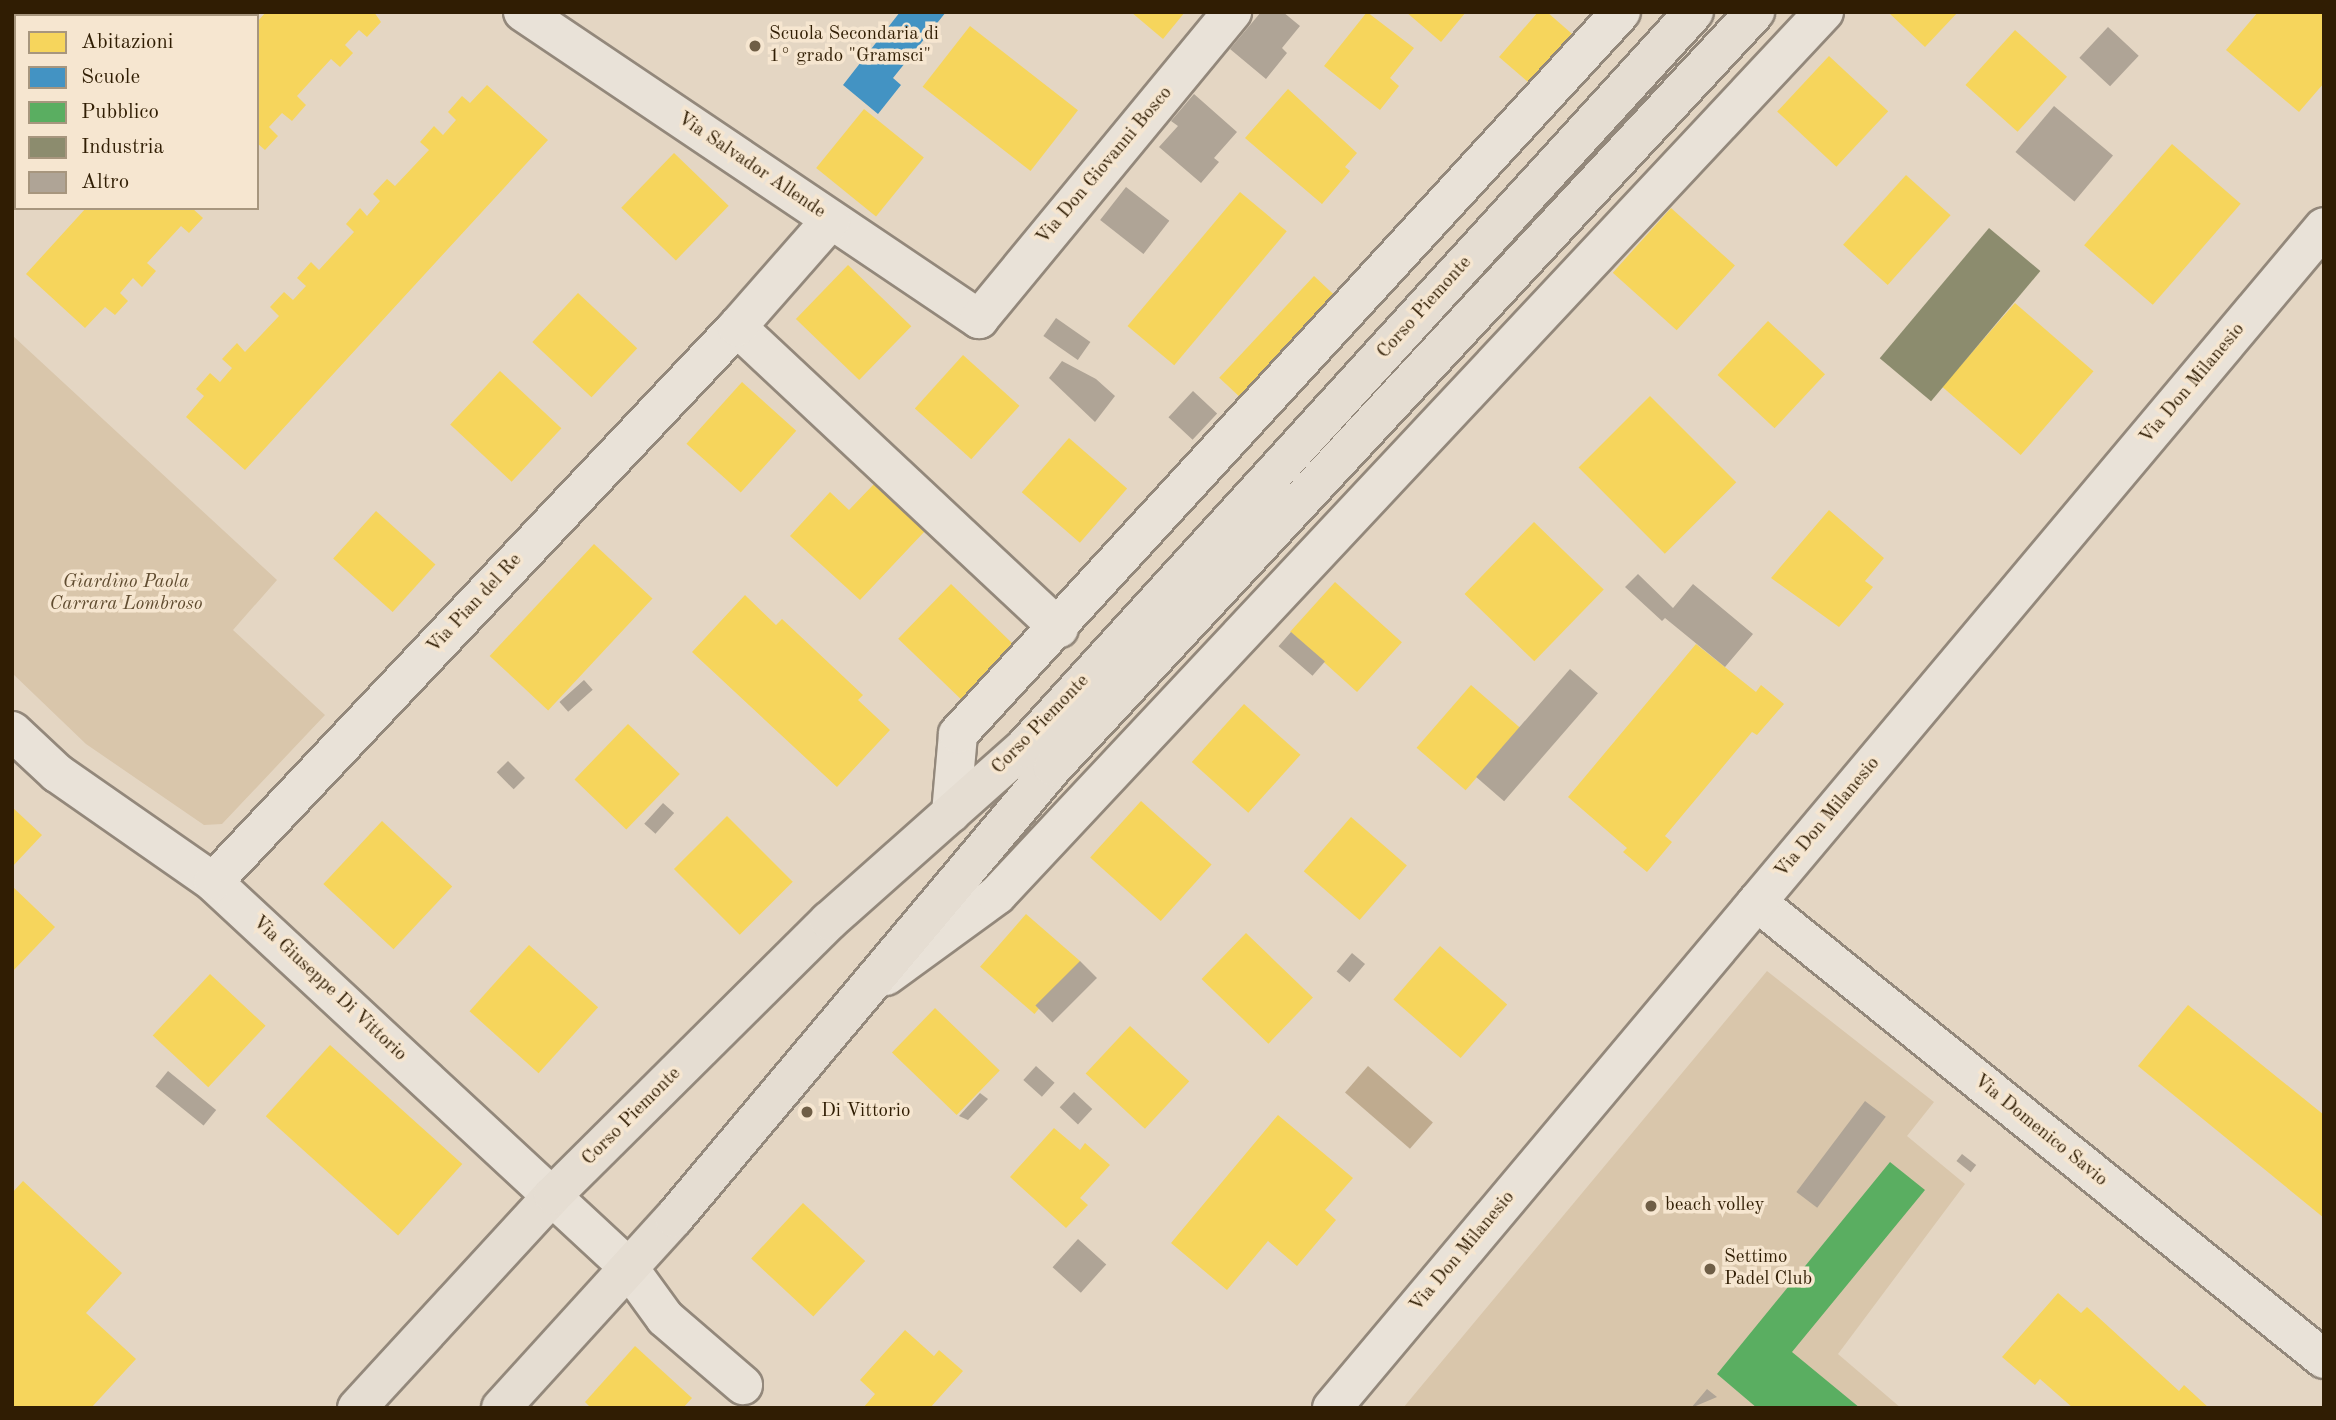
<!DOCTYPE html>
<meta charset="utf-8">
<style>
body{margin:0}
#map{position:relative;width:2336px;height:1420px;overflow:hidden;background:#e4d6c3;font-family:"Old Standard TT",serif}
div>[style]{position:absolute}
.green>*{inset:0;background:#d9c6ab}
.water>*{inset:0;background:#bfab8f;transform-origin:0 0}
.homes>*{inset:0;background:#f6d55c;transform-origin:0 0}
.schools>*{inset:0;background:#4393c3}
.public>*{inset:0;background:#5aae61}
.industry>*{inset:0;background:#8c8c6e;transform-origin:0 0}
.building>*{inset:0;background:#afa496;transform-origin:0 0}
.roads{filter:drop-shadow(2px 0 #93887b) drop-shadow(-2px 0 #93887b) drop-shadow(0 2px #93887b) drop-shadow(0 -2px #93887b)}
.minor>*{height:38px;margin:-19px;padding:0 19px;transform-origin:19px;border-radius:19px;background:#e9e2d8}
.major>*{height:38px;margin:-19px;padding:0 19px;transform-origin:19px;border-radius:19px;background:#e5ddd2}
.dots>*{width:19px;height:19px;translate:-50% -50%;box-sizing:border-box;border:4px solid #f6e6d0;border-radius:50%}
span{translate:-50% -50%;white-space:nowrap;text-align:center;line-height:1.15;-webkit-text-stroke:7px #f6e6d0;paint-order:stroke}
.poi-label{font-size:19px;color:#301d03}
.left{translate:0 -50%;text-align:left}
.street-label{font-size:19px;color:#301d03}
.park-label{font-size:19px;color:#604c30;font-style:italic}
.frame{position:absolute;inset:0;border:14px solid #301d03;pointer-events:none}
.legend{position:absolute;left:14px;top:14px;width:245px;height:196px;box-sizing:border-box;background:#f6e6d0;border:2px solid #a7967e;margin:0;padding:9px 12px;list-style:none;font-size:21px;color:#301d03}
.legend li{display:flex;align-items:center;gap:14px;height:35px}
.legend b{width:35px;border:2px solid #a7967e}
</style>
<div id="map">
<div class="green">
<i style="clip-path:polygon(12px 335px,277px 580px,233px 630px,325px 715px,222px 824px,204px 825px,86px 744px,12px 673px)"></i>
<i style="clip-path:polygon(1767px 971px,1934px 1102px,1907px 1136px,1965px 1184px,1838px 1354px,1901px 1408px,1403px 1408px)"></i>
</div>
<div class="water">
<i style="left:1368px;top:1066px;width:86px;height:35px;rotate:41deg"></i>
</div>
<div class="homes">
<i style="clip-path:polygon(266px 12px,374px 12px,381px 22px,367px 37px,359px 30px,345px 45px,353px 53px,340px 67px,331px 59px,297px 96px,306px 105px,292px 121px,282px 113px,269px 127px,278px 136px,265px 150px,257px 143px,257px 22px)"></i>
<i style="clip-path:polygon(1131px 12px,1185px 12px,1163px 39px)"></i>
<i style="clip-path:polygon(1367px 12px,1414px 48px,1390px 78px,1399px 86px,1380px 110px,1324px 66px)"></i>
<i style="clip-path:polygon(1406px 12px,1466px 12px,1441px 42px)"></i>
<i style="clip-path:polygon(1538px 12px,1547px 12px,1579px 40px,1536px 89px,1499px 57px)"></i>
<i style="clip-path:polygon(1888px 12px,1958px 12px,1925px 47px)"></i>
<i style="clip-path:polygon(2258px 12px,2324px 12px,2324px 83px,2299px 112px,2226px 50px)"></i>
<i style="left:970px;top:26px;width:137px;height:77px;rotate:38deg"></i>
<i style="left:2015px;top:30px;width:70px;height:74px;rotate:42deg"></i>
<i style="left:1829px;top:56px;width:81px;height:76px;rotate:43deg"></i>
<i style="clip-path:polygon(487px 85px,548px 140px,245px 470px,186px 417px,204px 396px,196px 389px,210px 373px,220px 382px,232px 368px,222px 359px,237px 343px,245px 352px,279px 316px,270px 307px,284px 292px,293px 300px,306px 286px,297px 278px,311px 262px,319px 270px,354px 232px,346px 224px,360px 208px,367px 216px,380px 201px,373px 194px,387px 179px,395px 186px,429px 150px,420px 142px,434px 126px,443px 135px,456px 120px,448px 112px,462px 96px,470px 103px)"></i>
<i style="clip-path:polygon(1288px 89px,1357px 153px,1345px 167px,1350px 171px,1322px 204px,1245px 138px)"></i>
<i style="left:864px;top:109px;width:77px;height:76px;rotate:39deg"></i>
<i style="left:2172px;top:144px;width:91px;height:134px;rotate:41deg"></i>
<i style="left:674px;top:153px;width:76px;height:76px;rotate:44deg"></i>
<i style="left:1906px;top:175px;width:60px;height:94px;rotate:42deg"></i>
<i style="left:1240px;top:192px;width:61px;height:175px;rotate:40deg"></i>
<i style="clip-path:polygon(86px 208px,192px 208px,203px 218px,189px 233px,181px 226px,147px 263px,156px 271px,142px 287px,133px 278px,120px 293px,128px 301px,115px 315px,105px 307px,85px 328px,26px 274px)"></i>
<i style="left:1671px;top:208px;width:86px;height:87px;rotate:42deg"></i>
<i style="left:848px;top:265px;width:88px;height:75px;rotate:44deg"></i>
<i style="left:1314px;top:276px;width:37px;height:139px;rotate:43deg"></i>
<i style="left:578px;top:293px;width:81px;height:67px;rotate:43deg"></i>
<i style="left:2015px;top:303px;width:104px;height:111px;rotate:41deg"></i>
<i style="left:1768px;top:321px;width:78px;height:74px;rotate:43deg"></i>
<i style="left:963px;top:355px;width:76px;height:72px;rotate:42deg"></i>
<i style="left:500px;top:371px;width:84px;height:73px;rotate:43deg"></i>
<i style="left:742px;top:382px;width:73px;height:83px;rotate:42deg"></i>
<i style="left:1650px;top:396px;width:122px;height:101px;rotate:45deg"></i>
<i style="left:1069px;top:438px;width:77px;height:72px;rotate:41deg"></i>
<i style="clip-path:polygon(874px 484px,925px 531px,860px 600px,790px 536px,830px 492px,849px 510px)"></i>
<i style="clip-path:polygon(1829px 510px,1884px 558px,1865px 581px,1873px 587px,1839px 627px,1771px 578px)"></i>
<i style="left:376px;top:511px;width:80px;height:64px;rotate:42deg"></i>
<i style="left:1534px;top:522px;width:97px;height:100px;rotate:44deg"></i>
<i style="left:594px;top:544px;width:80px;height:153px;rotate:43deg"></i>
<i style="left:1335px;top:582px;width:90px;height:67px;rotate:42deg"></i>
<i style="left:951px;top:584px;width:88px;height:76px;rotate:44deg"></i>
<i style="clip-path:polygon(745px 595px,776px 625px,782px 619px,863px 695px,858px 700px,890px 730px,837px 787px,692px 652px)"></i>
<i style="clip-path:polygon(1696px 644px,1756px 692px,1761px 685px,1784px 704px,1757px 735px,1752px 732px,1665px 836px,1672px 842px,1647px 872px,1623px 852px,1627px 848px,1568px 797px)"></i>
<i style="left:1471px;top:685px;width:65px;height:83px;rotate:41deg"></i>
<i style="left:1244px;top:704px;width:76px;height:78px;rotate:42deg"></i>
<i style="left:628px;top:724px;width:72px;height:77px;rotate:44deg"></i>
<i style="left:1141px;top:801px;width:95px;height:76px;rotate:42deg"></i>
<i style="clip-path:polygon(12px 807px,42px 835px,12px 867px)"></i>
<i style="left:727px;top:816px;width:93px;height:75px;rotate:45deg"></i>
<i style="left:1351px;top:817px;width:74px;height:72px;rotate:41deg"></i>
<i style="left:382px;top:821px;width:96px;height:86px;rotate:43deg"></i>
<i style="clip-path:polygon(12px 886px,55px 927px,12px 972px)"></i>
<i style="left:1026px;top:914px;width:72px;height:70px;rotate:41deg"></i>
<i style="left:1246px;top:933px;width:93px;height:64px;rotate:44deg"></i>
<i style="left:529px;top:945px;width:93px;height:89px;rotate:42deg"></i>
<i style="left:1440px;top:946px;width:89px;height:71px;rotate:41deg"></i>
<i style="left:210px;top:974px;width:76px;height:84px;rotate:43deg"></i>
<i style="clip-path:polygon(2188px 1005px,2324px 1115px,2324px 1218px,2138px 1066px)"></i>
<i style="left:935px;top:1008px;width:90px;height:62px;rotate:44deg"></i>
<i style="left:1130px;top:1026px;width:81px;height:65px;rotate:43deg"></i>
<i style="left:330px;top:1045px;width:178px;height:96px;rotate:42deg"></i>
<i style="clip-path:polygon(1278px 1115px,1353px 1178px,1325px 1210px,1336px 1220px,1297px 1266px,1268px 1241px,1227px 1290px,1171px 1243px)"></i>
<i style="clip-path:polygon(1054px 1128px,1080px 1150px,1085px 1143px,1110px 1165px,1080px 1198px,1088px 1205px,1066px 1228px,1010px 1177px)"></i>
<i style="clip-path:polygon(23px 1181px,122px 1273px,86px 1313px,136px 1359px,91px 1408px,12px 1408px,12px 1193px)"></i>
<i style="left:803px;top:1203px;width:85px;height:76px;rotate:43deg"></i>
<i style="clip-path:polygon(2058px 1293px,2081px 1313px,2087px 1307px,2179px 1391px,2184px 1385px,2209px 1408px,2073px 1408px,2040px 1379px,2035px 1385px,2002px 1357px)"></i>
<i style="clip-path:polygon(905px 1330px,934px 1356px,939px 1350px,963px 1371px,930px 1408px,863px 1408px,875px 1394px,860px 1380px)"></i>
<i style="clip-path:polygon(635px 1346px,692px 1398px,683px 1408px,591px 1408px,585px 1402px)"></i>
</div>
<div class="schools">
<i style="clip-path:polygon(900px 12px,946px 12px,893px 78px,901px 85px,878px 114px,843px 85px)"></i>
</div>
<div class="public">
<i style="clip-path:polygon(1890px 1162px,1925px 1190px,1792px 1352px,1860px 1408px,1757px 1408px,1717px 1374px)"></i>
</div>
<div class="industry">
<i style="left:1989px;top:228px;width:67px;height:170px;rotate:40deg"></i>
</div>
<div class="building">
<i style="clip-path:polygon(1261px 12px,1283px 12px,1300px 26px,1282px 48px,1287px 53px,1266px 79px,1230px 49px)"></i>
<i style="left:2108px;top:27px;width:42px;height:42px;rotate:43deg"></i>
<i style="clip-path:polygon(1194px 94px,1237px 132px,1214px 158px,1219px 162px,1201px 183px,1159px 147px,1178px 126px,1171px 121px)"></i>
<i style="left:2054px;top:106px;width:77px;height:60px;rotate:40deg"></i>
<i style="left:1126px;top:187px;width:55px;height:42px;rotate:38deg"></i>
<i style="left:1056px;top:318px;width:42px;height:22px;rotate:35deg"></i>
<i style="clip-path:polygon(1062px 361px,1096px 379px,1115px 396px,1095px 422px,1049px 378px)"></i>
<i style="left:1193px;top:391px;width:33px;height:36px;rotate:43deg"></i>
<i style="clip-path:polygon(1638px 574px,1673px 608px,1693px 584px,1753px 634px,1725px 667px,1665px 618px,1662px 621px,1625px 587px)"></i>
<i style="left:1291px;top:632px;width:45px;height:19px;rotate:41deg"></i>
<i style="left:1570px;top:669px;width:37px;height:143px;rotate:41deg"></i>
<i style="left:584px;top:680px;width:13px;height:33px;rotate:48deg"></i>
<i style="left:508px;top:761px;width:24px;height:16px;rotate:45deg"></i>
<i style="left:663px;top:803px;width:15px;height:28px;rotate:42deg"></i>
<i style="left:1352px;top:953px;width:17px;height:24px;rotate:40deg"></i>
<i style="left:1080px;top:961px;width:24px;height:63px;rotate:45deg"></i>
<i style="left:1036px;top:1066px;width:25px;height:19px;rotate:42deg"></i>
<i style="left:168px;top:1071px;width:62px;height:20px;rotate:39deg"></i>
<i style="left:1074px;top:1092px;width:25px;height:21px;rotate:43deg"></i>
<i style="clip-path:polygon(980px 1093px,988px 1099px,968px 1120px,959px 1116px)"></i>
<i style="left:1865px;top:1101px;width:26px;height:114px;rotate:37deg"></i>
<i style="left:1962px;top:1154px;width:18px;height:9px;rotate:38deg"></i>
<i style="left:1078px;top:1239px;width:38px;height:38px;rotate:42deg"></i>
<i style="clip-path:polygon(1707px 1389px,1717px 1397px,1691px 1408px,1702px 1395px)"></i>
</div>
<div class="roads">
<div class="minor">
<i style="left:523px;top:12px;width:550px;rotate:33.95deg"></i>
<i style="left:979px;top:319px;width:398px;rotate:-50.5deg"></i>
<i style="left:118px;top:16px;width:5px;rotate:-53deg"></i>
<i style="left:12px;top:130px;width:6px;rotate:-45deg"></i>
<i style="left:737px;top:327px;width:441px;rotate:43.1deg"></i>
<i style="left:12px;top:731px;width:62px;rotate:43deg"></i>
<i style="left:57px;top:773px;width:190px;rotate:34.9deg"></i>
<i style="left:213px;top:882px;width:566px;rotate:42.85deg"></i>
<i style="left:628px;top:1267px;width:63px;rotate:54deg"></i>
<i style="left:665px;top:1318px;width:103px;rotate:40.7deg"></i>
<i style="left:951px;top:813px;width:79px;rotate:-84.9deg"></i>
<i style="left:958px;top:734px;width:980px;rotate:-47.44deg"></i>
<i style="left:213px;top:882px;width:763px;rotate:-46.65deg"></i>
<i style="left:737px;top:327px;width:142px;rotate:-48.7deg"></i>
<i style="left:1757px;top:902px;width:728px;rotate:38.87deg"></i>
<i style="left:886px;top:976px;width:137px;rotate:-36.1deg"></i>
<i style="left:997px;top:895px;width:1210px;rotate:-46.88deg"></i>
<i style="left:1332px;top:1408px;width:1542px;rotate:-49.97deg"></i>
</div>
<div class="major">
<i style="left:357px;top:1408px;width:289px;rotate:-47.4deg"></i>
<i style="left:553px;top:1195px;width:389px;rotate:-44.8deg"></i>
<i style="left:829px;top:921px;width:261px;rotate:-41.6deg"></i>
<i style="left:1024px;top:748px;width:995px;rotate:-47.69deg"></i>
<i style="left:501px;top:1408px;width:257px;rotate:-47.7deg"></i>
<i style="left:674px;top:1218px;width:589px;rotate:-49.96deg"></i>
<i style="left:1053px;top:767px;width:1031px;rotate:-47.08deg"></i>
</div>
</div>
<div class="dots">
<i style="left:755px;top:46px;background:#6f5e46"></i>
<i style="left:807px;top:1112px;background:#6f5e46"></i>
<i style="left:1651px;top:1206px;background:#6f5e46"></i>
<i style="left:1710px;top:1269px;background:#6f5e46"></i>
</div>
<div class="poi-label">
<span class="left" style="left:769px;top:46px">Scuola Secondaria di<br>1° grado "Gramsci"</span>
<span class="left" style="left:821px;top:1112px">Di Vittorio</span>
<span class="left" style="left:1665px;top:1206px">beach volley</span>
<span class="left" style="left:1724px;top:1269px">Settimo<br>Padel Club</span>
</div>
<div class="street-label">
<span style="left:751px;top:166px;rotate:34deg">Via Salvador Allende</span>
<span style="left:1105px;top:166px;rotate:-50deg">Via Don Giovanni Bosco</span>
<span style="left:1425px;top:308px;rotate:-48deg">Corso Piemonte</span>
<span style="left:2193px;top:384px;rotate:-50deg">Via Don Milanesio</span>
<span style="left:475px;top:604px;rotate:-47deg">Via Pian del Re</span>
<span style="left:1041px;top:725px;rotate:-46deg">Corso Piemonte</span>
<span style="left:1828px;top:818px;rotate:-50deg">Via Don Milanesio</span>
<span style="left:329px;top:989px;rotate:43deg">Via Giuseppe Di Vittorio</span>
<span style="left:632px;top:1117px;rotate:-45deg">Corso Piemonte</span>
<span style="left:2040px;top:1131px;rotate:39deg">Via Domenico Savio</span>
<span style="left:1463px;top:1252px;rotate:-50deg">Via Don Milanesio</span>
</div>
<div class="park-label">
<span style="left:126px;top:594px">Giardino Paola<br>Carrara Lombroso</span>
</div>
<div class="frame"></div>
<ul class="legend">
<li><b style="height:19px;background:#f6d55c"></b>Abitazioni</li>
<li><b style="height:19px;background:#4393c3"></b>Scuole</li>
<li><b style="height:19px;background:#5aae61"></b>Pubblico</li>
<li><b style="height:19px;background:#8c8c6e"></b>Industria</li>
<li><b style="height:19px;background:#afa496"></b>Altro</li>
</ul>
</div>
